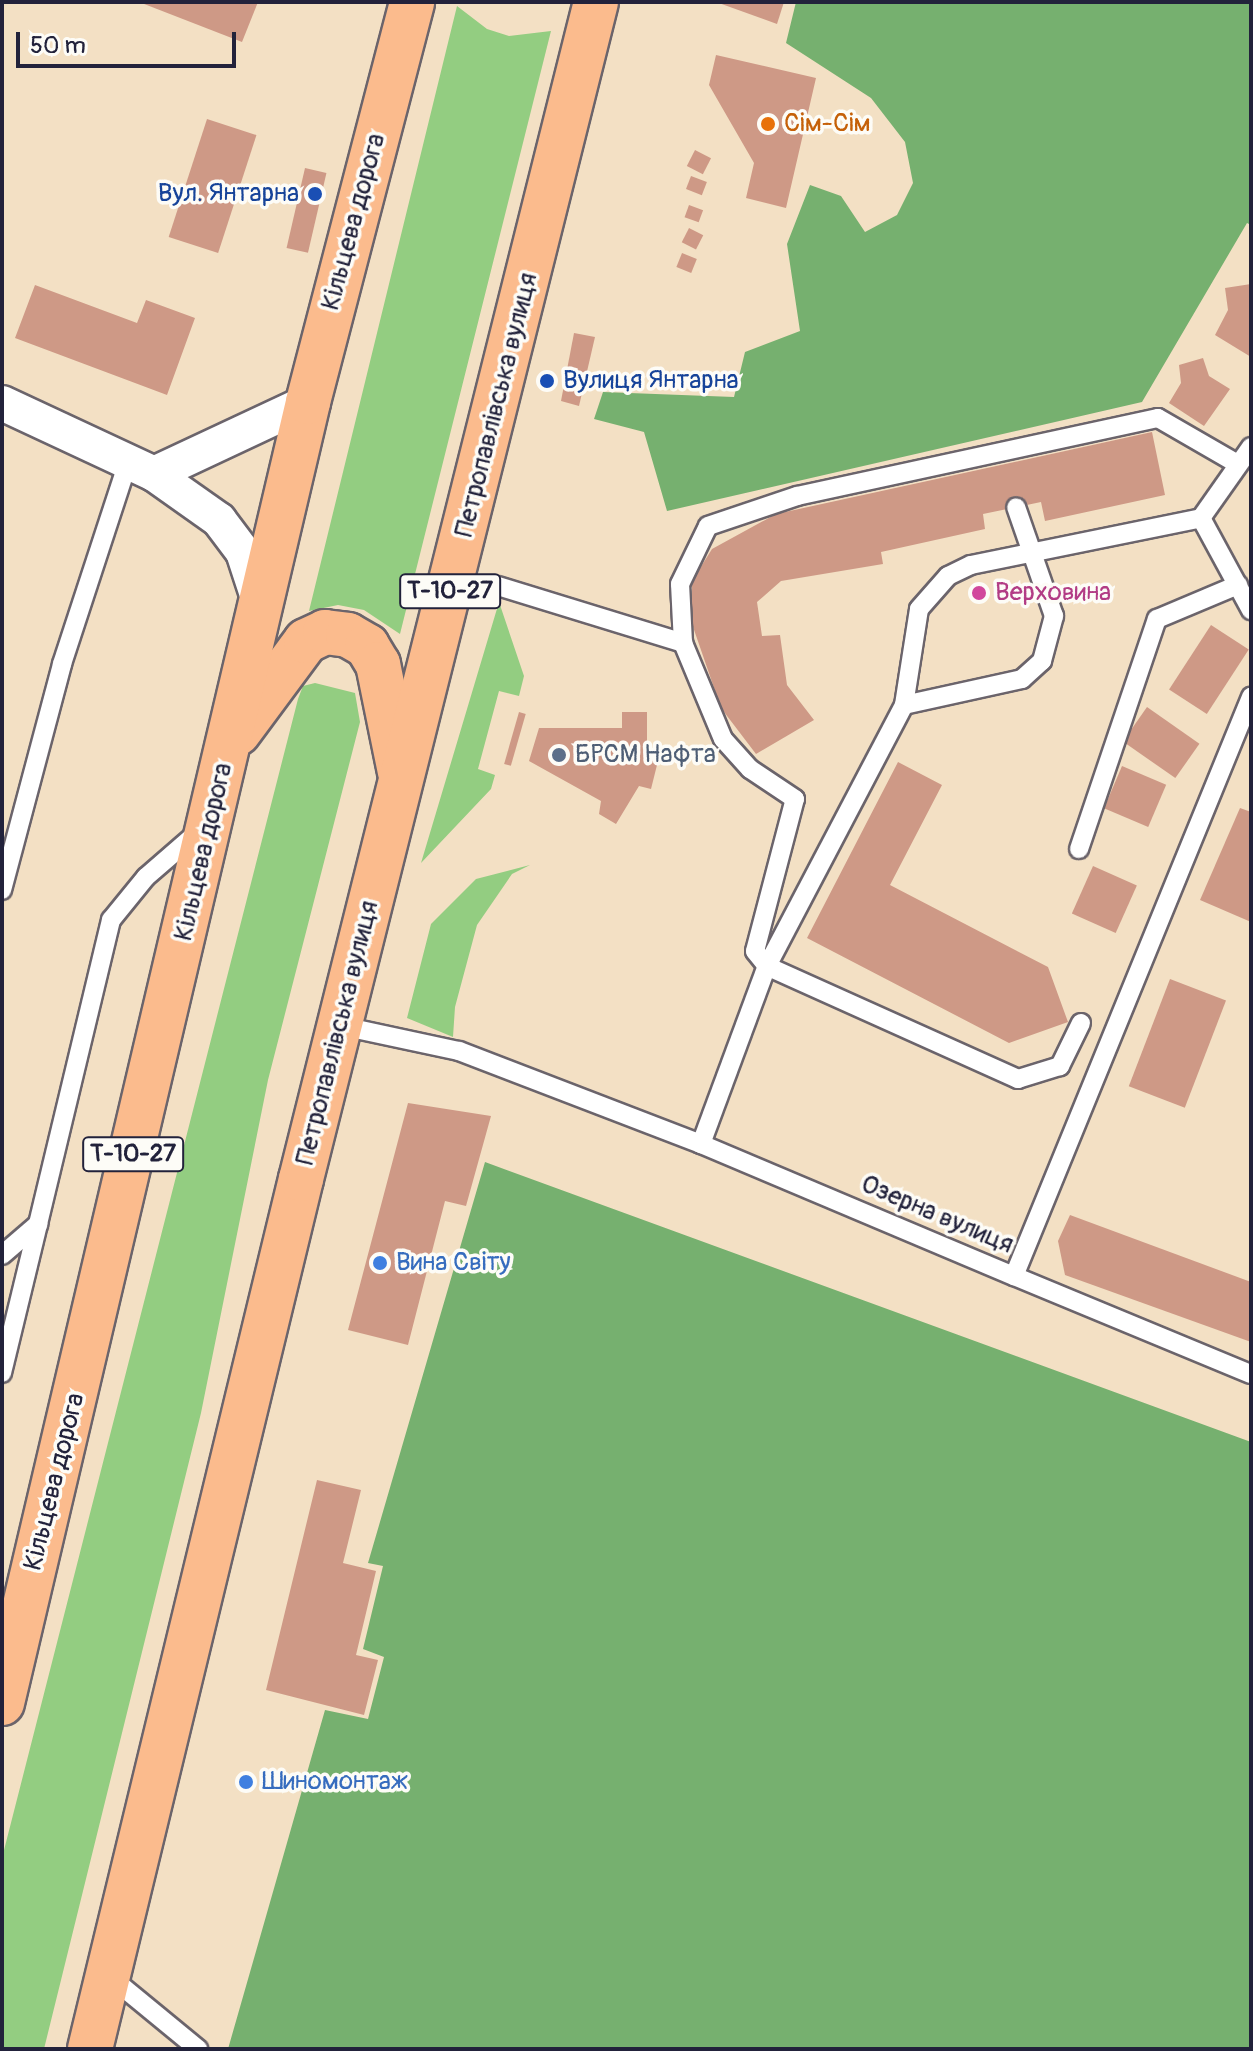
<!DOCTYPE html>
<meta charset="utf-8">
<style>
body{margin:0}
#map{position:relative;width:1253px;height:2051px;overflow:hidden;background:#f3e0c4;font-family:Pangolin,sans-serif}
div>[style]{position:absolute}
.green>*{inset:0;background:#93cd81}
.forest>*{inset:0;background:#76b06f}
.building>*{inset:0;background:#ce9986;transform-origin:0 0}
.roads{filter:drop-shadow(2px 0 #6b646b) drop-shadow(-2px 0 #6b646b) drop-shadow(0 2px #6b646b) drop-shadow(0 -2px #6b646b)}
.service>*{height:18px;margin:-9px;padding:0 9px;transform-origin:9px;border-radius:9px;background:#fff}
.minor>*{height:34px;margin:-17px;padding:0 17px;transform-origin:17px;border-radius:17px;background:#fff}
.trunk>*{height:44px;margin:-22px;padding:0 22px;transform-origin:22px;border-radius:22px;background:#fbbb8d}
.dots>*{width:22px;height:22px;translate:-50% -50%;box-sizing:border-box;border:4px solid #fdfcf7;border-radius:50%}
span{translate:-50% -50%;white-space:nowrap;text-align:center;line-height:1.15;-webkit-text-stroke:7px #fdfcf7;paint-order:stroke}
.shield-label span{padding:2px 6px;background:#fdfcf7;border:2px solid;border-radius:6px;-webkit-text-stroke-width:0}
.shield-label{font-size:24px;color:#22223b;font-weight:700}
.food-label{font-size:26px;color:#c56008}
.left{translate:0 -50%;text-align:left}
.transit-label{font-size:26px;color:#164399}
.right{translate:-100% -50%;text-align:right}
.street-label{font-size:26px;color:#22223b}
.hotel-label{font-size:26px;color:#b23c85}
.service-label{font-size:26px;color:#4e5e75}
.shop-label{font-size:26px;color:#366cbe}
.frame{position:absolute;inset:0;border:4px solid #22223b;pointer-events:none}
.scale{position:absolute;left:16px;top:32px;width:220px;height:36px;box-sizing:border-box;border:4px solid #22223b;border-top:0;padding-left:10px;font-size:24px;line-height:28px;white-space:nowrap;color:#22223b;-webkit-text-stroke:6px #fdfcf7;paint-order:stroke}
</style>
<div id="map">
<div class="green">
<i style="clip-path:polygon(457px 6px,487px 29px,509px 36px,551px 31px,400px 634px,364px 610px,338px 605px,309px 611px)"></i>
<i style="clip-path:polygon(499px 602px,524px 676px,519px 696px,499px 691px,478px 769px,495px 775px,491px 789px,421px 863px)"></i>
<i style="clip-path:polygon(315px 683px,355px 693px,360px 722px,268px 1080px,201px 1413px,44px 2049px,2px 2049px,2px 1858px,298px 699px,303px 686px)"></i>
<i style="clip-path:polygon(530px 865px,512px 874px,477px 925px,455px 1007px,453px 1037px,407px 1018px,431px 924px,476px 879px)"></i>
</div>
<div class="forest">
<i style="clip-path:polygon(796px 2px,1251px 2px,1251px 225px,1247px 223px,1142px 402px,667px 511px,644px 432px,594px 419px,603px 392px,734px 397px,745px 352px,800px 331px,787px 244px,810px 185px,841px 196px,865px 232px,897px 215px,913px 183px,905px 142px,871px 98px,786px 43px)"></i>
<i style="clip-path:polygon(485px 1162px,1251px 1442px,1251px 2049px,228px 2049px,325px 1710px,368px 1719px,384px 1657px,363px 1649px,383px 1566px,368px 1563px)"></i>
</div>
<div class="building">
<i style="clip-path:polygon(139px 2px,258px 2px,242px 42px)"></i>
<i style="clip-path:polygon(716px 2px,784px 2px,777px 24px)"></i>
<i style="clip-path:polygon(716px 55px,816px 78px,786px 208px,746px 198px,754px 163px,709px 85px)"></i>
<i style="left:207px;top:119px;width:52px;height:124px;rotate:18deg"></i>
<i style="left:695px;top:150px;width:18px;height:18px;rotate:27deg"></i>
<i style="left:305px;top:168px;width:22px;height:82px;rotate:13deg"></i>
<i style="left:691px;top:176px;width:17px;height:14px;rotate:21deg"></i>
<i style="left:689px;top:205px;width:15px;height:13px;rotate:20deg"></i>
<i style="left:689px;top:228px;width:16px;height:16px;rotate:27deg"></i>
<i style="left:682px;top:253px;width:16px;height:15px;rotate:22deg"></i>
<i style="clip-path:polygon(1251px 284px,1251px 357px,1215px 335px,1228px 310px,1225px 288px)"></i>
<i style="clip-path:polygon(35px 285px,137px 323px,146px 300px,195px 318px,167px 395px,15px 338px)"></i>
<i style="clip-path:polygon(574px 333px,595px 337px,579px 406px,561px 401px)"></i>
<i style="clip-path:polygon(1203px 358px,1209px 376px,1230px 389px,1204px 426px,1169px 403px,1181px 383px,1179px 365px)"></i>
<i style="clip-path:polygon(1152px 432px,1165px 495px,1045px 521px,1041px 502px,983px 514px,985px 529px,881px 552px,883px 564px,781px 581px,757px 602px,762px 636px,780px 635px,787px 685px,814px 720px,756px 754px,721px 708px,692px 624px,692px 581px,712px 549px,776px 514px)"></i>
<i style="left:1211px;top:625px;width:45px;height:77px;rotate:33deg"></i>
<i style="left:1147px;top:707px;width:64px;height:42px;rotate:35deg"></i>
<i style="left:519px;top:712px;width:7px;height:54px;rotate:16deg"></i>
<i style="clip-path:polygon(622px 712px,647px 712px,647px 758px,658px 761px,651px 789px,639px 786px,616px 824px,599px 814px,601px 801px,529px 761px,539px 728px,622px 728px)"></i>
<i style="clip-path:polygon(898px 762px,942px 785px,890px 885px,1048px 967px,1068px 1022px,1009px 1043px,807px 938px)"></i>
<i style="left:1122px;top:766px;width:48px;height:46px;rotate:23deg"></i>
<i style="clip-path:polygon(1240px 808px,1251px 812px,1251px 922px,1200px 900px)"></i>
<i style="left:1093px;top:866px;width:48px;height:52px;rotate:24deg"></i>
<i style="left:1170px;top:979px;width:60px;height:115px;rotate:21deg"></i>
<i style="clip-path:polygon(408px 1103px,491px 1116px,466px 1206px,445px 1201px,408px 1345px,348px 1330px)"></i>
<i style="clip-path:polygon(1070px 1215px,1251px 1282px,1251px 1342px,1065px 1275px,1058px 1241px)"></i>
<i style="clip-path:polygon(317px 1480px,361px 1490px,343px 1563px,376px 1571px,356px 1655px,378px 1660px,364px 1715px,266px 1690px)"></i>
</div>
<div class="roads">
<div class="service">
<i style="left:1201px;top:518px;width:105px;rotate:61.5deg"></i>
<i style="left:498px;top:586px;width:194px;rotate:17.1deg"></i>
<i style="left:904px;top:705px;width:121px;rotate:-12.4deg"></i>
<i style="left:1022px;top:679px;width:27px;rotate:-42deg"></i>
<i style="left:1042px;top:661px;width:47px;rotate:-75.1deg"></i>
<i style="left:1054px;top:616px;width:115px;rotate:-109.2deg"></i>
<i style="left:1079px;top:849px;width:243px;rotate:-71.3deg"></i>
<i style="left:1157px;top:619px;width:88px;rotate:-22.8deg"></i>
<i style="left:2px;top:890px;width:234px;rotate:-75.1deg"></i>
<i style="left:62px;top:664px;width:213px;rotate:-71.9deg"></i>
<i style="left:1081px;top:1023px;width:48px;rotate:116deg"></i>
<i style="left:1060px;top:1066px;width:44px;rotate:162.8deg"></i>
<i style="left:1018px;top:1079px;width:275px;rotate:-155.8deg"></i>
<i style="left:767px;top:966px;width:19px;rotate:-129deg"></i>
<i style="left:755px;top:951px;width:157px;rotate:-75.3deg"></i>
<i style="left:795px;top:799px;width:54px;rotate:-146.3deg"></i>
<i style="left:750px;top:769px;width:40px;rotate:-132deg"></i>
<i style="left:723px;top:739px;width:104px;rotate:-112.6deg"></i>
<i style="left:683px;top:643px;width:59px;rotate:-92.9deg"></i>
<i style="left:680px;top:584px;width:64px;rotate:-64.2deg"></i>
<i style="left:708px;top:526px;width:94px;rotate:-18.6deg"></i>
<i style="left:797px;top:496px;width:369px;rotate:-12.2deg"></i>
<i style="left:1158px;top:418px;width:90px;rotate:30deg"></i>
<i style="left:342px;top:1026px;width:120px;rotate:12.1deg"></i>
<i style="left:459px;top:1051px;width:259px;rotate:21deg"></i>
<i style="left:701px;top:1144px;width:340px;rotate:22.9deg"></i>
<i style="left:1014px;top:1276px;width:626px;rotate:-67.74deg"></i>
<i style="left:701px;top:1144px;width:190px;rotate:-69.7deg"></i>
<i style="left:767px;top:966px;width:295px;rotate:-62.3deg"></i>
<i style="left:904px;top:705px;width:97px;rotate:-81.1deg"></i>
<i style="left:919px;top:609px;width:44px;rotate:-48.7deg"></i>
<i style="left:948px;top:576px;width:25px;rotate:-26deg"></i>
<i style="left:971px;top:565px;width:235px;rotate:-11.5deg"></i>
<i style="left:1201px;top:518px;width:87px;rotate:-54.8deg"></i>
<i style="left:2px;top:1255px;width:48px;rotate:-40.7deg"></i>
<i style="left:38px;top:1224px;width:313px;rotate:-76.5deg"></i>
<i style="left:111px;top:920px;width:55px;rotate:-50.9deg"></i>
<i style="left:146px;top:877px;width:69px;rotate:-40.9deg"></i>
<i style="left:1014px;top:1276px;width:256px;rotate:22.5deg"></i>
<i style="left:2px;top:1373px;width:153px;rotate:-76.4deg"></i>
<i style="left:108px;top:1975px;width:117px;rotate:39.4deg"></i>
</div>
<div class="minor">
<i style="left:2px;top:403px;width:168px;rotate:25deg"></i>
<i style="left:154px;top:474px;width:80px;rotate:35.3deg"></i>
<i style="left:219px;top:520px;width:40px;rotate:53deg"></i>
<i style="left:243px;top:552px;width:55px;rotate:71.9deg"></i>
<i style="left:154px;top:474px;width:170px;rotate:-25.1deg"></i>
</div>
<div class="trunk">
<i style="left:238px;top:733px;width:114px;rotate:-53.5deg"></i>
<i style="left:306px;top:641px;width:21px;rotate:-25deg"></i>
<i style="left:325px;top:632px;width:23px;rotate:7deg"></i>
<i style="left:348px;top:635px;width:22px;rotate:30deg"></i>
<i style="left:367px;top:646px;width:21px;rotate:59deg"></i>
<i style="left:378px;top:664px;width:110px;rotate:78.5deg"></i>
<i style="left:2px;top:1703px;width:1337px;rotate:-76.76deg"></i>
<i style="left:308px;top:402px;width:413px;rotate:-75.4deg"></i>
<i style="left:90px;top:2049px;width:895px;rotate:-76.37deg"></i>
<i style="left:301px;top:1179px;width:1213px;rotate:-75.93deg"></i>
</div>
</div>
<div class="dots">
<i style="left:768px;top:124px;background:#e8710a"></i>
<i style="left:315px;top:194px;background:#1a4fb4"></i>
<i style="left:547px;top:381px;background:#1a4fb4"></i>
<i style="left:979px;top:593px;background:#d1479c"></i>
<i style="left:559px;top:755px;background:#5c6f8a"></i>
<i style="left:380px;top:1263px;background:#3f7fe0"></i>
<i style="left:246px;top:1782px;background:#3f7fe0"></i>
</div>
<div class="shield-label">
<span style="left:450px;top:591px">Т-10-27</span>
<span style="left:133px;top:1154px">Т-10-27</span>
</div>
<div class="food-label">
<span class="left" style="left:784px;top:124px">Сім-Сім</span>
</div>
<div class="transit-label">
<span class="right" style="left:299px;top:194px">Вул. Янтарна</span>
<span class="left" style="left:563px;top:381px">Вулиця Янтарна</span>
</div>
<div class="street-label">
<span style="left:354px;top:222px;rotate:-75deg">Кільцева дорога</span>
<span style="left:497px;top:405px;rotate:-76deg">Петропавлівська вулиця</span>
<span style="left:204px;top:852px;rotate:-77deg">Кільцева дорога</span>
<span style="left:338px;top:1033px;rotate:-76deg">Петропавлівська вулиця</span>
<span style="left:937px;top:1215px;rotate:23deg">Озерна вулиця</span>
<span style="left:55px;top:1482px;rotate:-76deg">Кільцева дорога</span>
</div>
<div class="hotel-label">
<span class="left" style="left:995px;top:593px">Верховина</span>
</div>
<div class="service-label">
<span class="left" style="left:575px;top:755px">БРСМ Нафта</span>
</div>
<div class="shop-label">
<span class="left" style="left:396px;top:1263px">Вина Світу</span>
<span class="left" style="left:262px;top:1782px">Шиномонтаж</span>
</div>
<div class="frame"></div>
<div class="scale">50 m</div>
</div>
